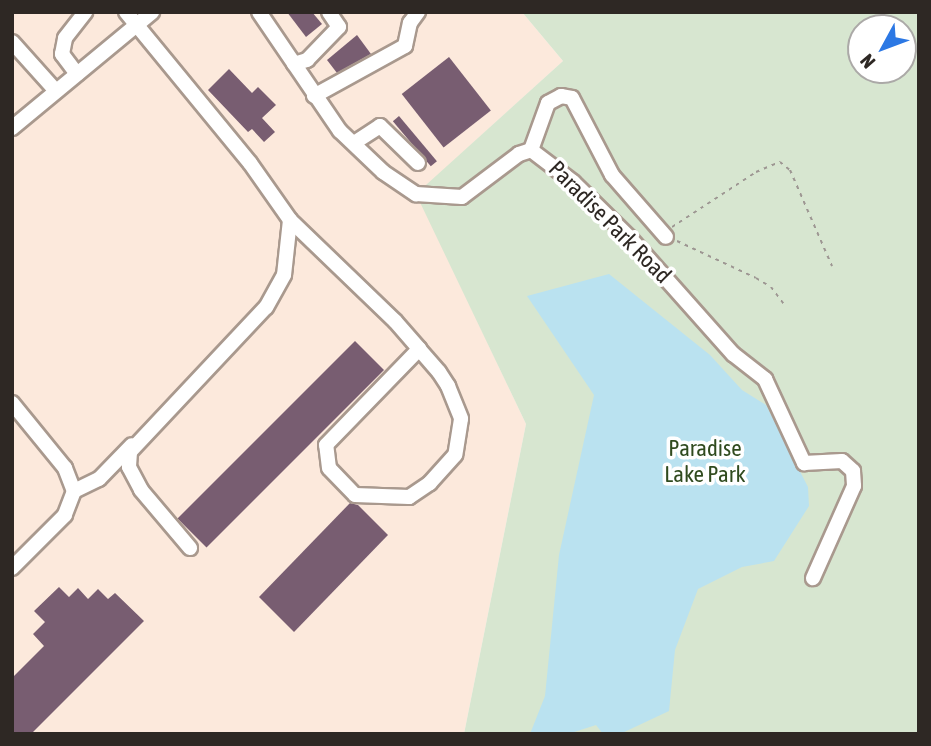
<!DOCTYPE html>
<style>
body{margin:0}
#map{position:relative;width:931px;height:746px;overflow:hidden;background:#fdf6f2;font-family:"Asap Condensed",sans-serif}
div>[style]{position:absolute}
.built>*{inset:0;background:#fce9dc}
.green>*{inset:0;background:#d7e6d0}
.water>*{inset:0;background:#bae2f0}
.building>*{inset:0;background:#785d71;transform-origin:0 0}
.path>*{height:2px;margin-top:-1px;transform-origin:0;background:repeating-linear-gradient(90deg,#9d9692 0 3.5px,transparent 0 8.5px)}
.roads{filter:drop-shadow(2px 0 #a9998e) drop-shadow(-2px 0 #a9998e) drop-shadow(0 2px #a9998e) drop-shadow(0 -2px #a9998e)}
.minor>*{height:14px;margin:-7px;padding:0 7px;transform-origin:7px;border-radius:7px;background:#fff}
span{translate:-50% -50%;white-space:nowrap;text-align:center;line-height:1.15;-webkit-text-stroke:7px #fff;paint-order:stroke}
.street-label{font-size:23px;color:#2e2824}
.park-label{font-size:23px;color:#304b1f}
.frame{position:absolute;inset:0;border:14px solid #2e2824;pointer-events:none}
.north{position:absolute;left:847px;top:14px;width:70px;height:70px;box-sizing:border-box;background:#fff;border:2px solid #aba9a7;border-radius:50%;rotate:229deg;font-size:19px;font-weight:700;line-height:28px;text-align:center;color:#2e2824}
.north::after{content:'';display:block;margin:auto;width:24px;height:32px;background:#2c78e4;clip-path:polygon(50% 0,100% 100%,50% 72%,0 100%)}
</style>
<div id="map">
<div class="built">
<i style="clip-path:polygon(12px 12px,522px 12px,563px 61px,417px 194px,526px 424px,464px 734px,12px 734px)"></i>
</div>
<div class="green">
<i style="clip-path:polygon(evenodd,522px 12px,919px 12px,919px 734px,464px 734px,526px 424px,416px 194px,563px 61px,522px 12px,861px 28px,903px 28px,903px 70px,861px 70px,861px 28px)"></i>
</div>
<div class="water">
<i style="clip-path:polygon(609px 274px,710px 355px,742px 390px,766px 405px,808px 487px,809px 506px,774px 561px,742px 567px,698px 589px,675px 650px,669px 711px,620px 734px,603px 734px,596px 725px,568px 734px,530px 734px,545px 696px,559px 555px,594px 395px,527px 296px)"></i>
</div>
<div class="building">
<i style="clip-path:polygon(287px 12px,312px 12px,322px 24px,306px 37px)"></i>
<i style="clip-path:polygon(357px 35px,371px 54px,337px 73px,327px 60px)"></i>
<i style="left:449px;top:57px;width:68px;height:60px;rotate:52deg"></i>
<i style="clip-path:polygon(229px 69px,252px 93px,258px 87px,276px 105px,262px 118px,275px 132px,264px 142px,252px 129px,248px 132px,208px 90px)"></i>
<i style="left:399px;top:116px;width:59px;height:8px;rotate:50deg"></i>
<i style="left:355px;top:341px;width:41px;height:251px;rotate:45deg"></i>
<i style="clip-path:polygon(350px 503px,358px 505px,388px 535px,294px 632px,259px 597px)"></i>
<i style="clip-path:polygon(59px 587px,69px 597px,78px 588px,88px 599px,98px 589px,108px 599px,115px 593px,144px 621px,31px 734px,12px 734px,12px 678px,44px 646px,33px 634px,45px 622px,34px 611px)"></i>
</div>
<div class="path">
<i style="left:672px;top:227px;width:100px;rotate:-33.2deg"></i>
<i style="left:756px;top:172px;width:26px;rotate:-23deg"></i>
<i style="left:780px;top:162px;width:13px;rotate:39deg"></i>
<i style="left:790px;top:170px;width:105px;rotate:66.4deg"></i>
<i style="left:677px;top:241px;width:87px;rotate:25.1deg"></i>
<i style="left:756px;top:278px;width:17px;rotate:31deg"></i>
<i style="left:771px;top:287px;width:21px;rotate:53deg"></i>
</div>
<div class="roads">
<div class="minor">
<i style="left:126px;top:12px;width:195px;rotate:50.6deg"></i>
<i style="left:250px;top:163px;width:70px;rotate:54.9deg"></i>
<i style="left:290px;top:220px;width:55px;rotate:96.2deg"></i>
<i style="left:284px;top:275px;width:37px;rotate:119deg"></i>
<i style="left:266px;top:307px;width:199px;rotate:133.2deg"></i>
<i style="left:130px;top:452px;width:15px;rotate:94deg"></i>
<i style="left:129px;top:467px;width:26px;rotate:62deg"></i>
<i style="left:141px;top:490px;width:76px;rotate:49.8deg"></i>
<i style="left:259px;top:12px;width:144px;rotate:55.8deg"></i>
<i style="left:340px;top:131px;width:59px;rotate:43.6deg"></i>
<i style="left:383px;top:172px;width:40px;rotate:34deg"></i>
<i style="left:416px;top:194px;width:46px;rotate:3.7deg"></i>
<i style="left:462px;top:197px;width:71px;rotate:-37deg"></i>
<i style="left:519px;top:154px;width:13px;rotate:-18deg"></i>
<i style="left:531px;top:150px;width:53px;rotate:37.3deg"></i>
<i style="left:573px;top:182px;width:78px;rotate:44.5deg"></i>
<i style="left:629px;top:237px;width:157px;rotate:48.4deg"></i>
<i style="left:733px;top:354px;width:41px;rotate:38deg"></i>
<i style="left:765px;top:379px;width:93px;rotate:65.1deg"></i>
<i style="left:804px;top:463px;width:38px;rotate:-3deg"></i>
<i style="left:842px;top:461px;width:15px;rotate:42deg"></i>
<i style="left:853px;top:471px;width:15px;rotate:86deg"></i>
<i style="left:854px;top:486px;width:101px;rotate:114deg"></i>
<i style="left:12px;top:42px;width:66px;rotate:48.1deg"></i>
<i style="left:294px;top:64px;width:14px;rotate:-17deg"></i>
<i style="left:307px;top:60px;width:46px;rotate:-45.9deg"></i>
<i style="left:339px;top:27px;width:18px;rotate:-124deg"></i>
<i style="left:77px;top:74px;width:25px;rotate:-127deg"></i>
<i style="left:62px;top:54px;width:16px;rotate:-79deg"></i>
<i style="left:65px;top:38px;width:33px;rotate:-52deg"></i>
<i style="left:314px;top:96px;width:104px;rotate:-28.8deg"></i>
<i style="left:405px;top:46px;width:24px;rotate:-78deg"></i>
<i style="left:410px;top:23px;width:14px;rotate:-54deg"></i>
<i style="left:12px;top:128px;width:182px;rotate:-39.6deg"></i>
<i style="left:354px;top:143px;width:31px;rotate:-33deg"></i>
<i style="left:380px;top:126px;width:53px;rotate:44.2deg"></i>
<i style="left:531px;top:150px;width:50px;rotate:-70.1deg"></i>
<i style="left:548px;top:103px;width:15px;rotate:-28deg"></i>
<i style="left:561px;top:96px;width:11px;rotate:10deg"></i>
<i style="left:572px;top:98px;width:87px;rotate:62.5deg"></i>
<i style="left:612px;top:175px;width:82px;rotate:48.9deg"></i>
<i style="left:290px;top:220px;width:146px;rotate:43.9deg"></i>
<i style="left:395px;top:321px;width:37px;rotate:49deg"></i>
<i style="left:419px;top:349px;width:30px;rotate:49deg"></i>
<i style="left:439px;top:372px;width:17px;rotate:57deg"></i>
<i style="left:448px;top:386px;width:35px;rotate:68deg"></i>
<i style="left:461px;top:419px;width:36px;rotate:99deg"></i>
<i style="left:455px;top:455px;width:38px;rotate:132deg"></i>
<i style="left:430px;top:483px;width:25px;rotate:146deg"></i>
<i style="left:409px;top:497px;width:54px;rotate:-177.9deg"></i>
<i style="left:355px;top:495px;width:37px;rotate:-134deg"></i>
<i style="left:329px;top:468px;width:23px;rotate:-97deg"></i>
<i style="left:326px;top:445px;width:134px;rotate:-45.9deg"></i>
<i style="left:12px;top:403px;width:84px;rotate:50.8deg"></i>
<i style="left:65px;top:468px;width:25px;rotate:69deg"></i>
<i style="left:74px;top:491px;width:26px;rotate:111deg"></i>
<i style="left:65px;top:515px;width:75px;rotate:135deg"></i>
<i style="left:74px;top:491px;width:28px;rotate:-26deg"></i>
<i style="left:99px;top:479px;width:47px;rotate:-45.9deg"></i>
</div>
</div>
<div class="street-label">
<span style="left:610px;top:222px;rotate:45deg">Paradise Park Road</span>
</div>
<div class="park-label">
<span style="left:705px;top:461px">Paradise<br>Lake Park</span>
</div>
<div class="frame"></div>
<div class="north">N</div>
</div>
